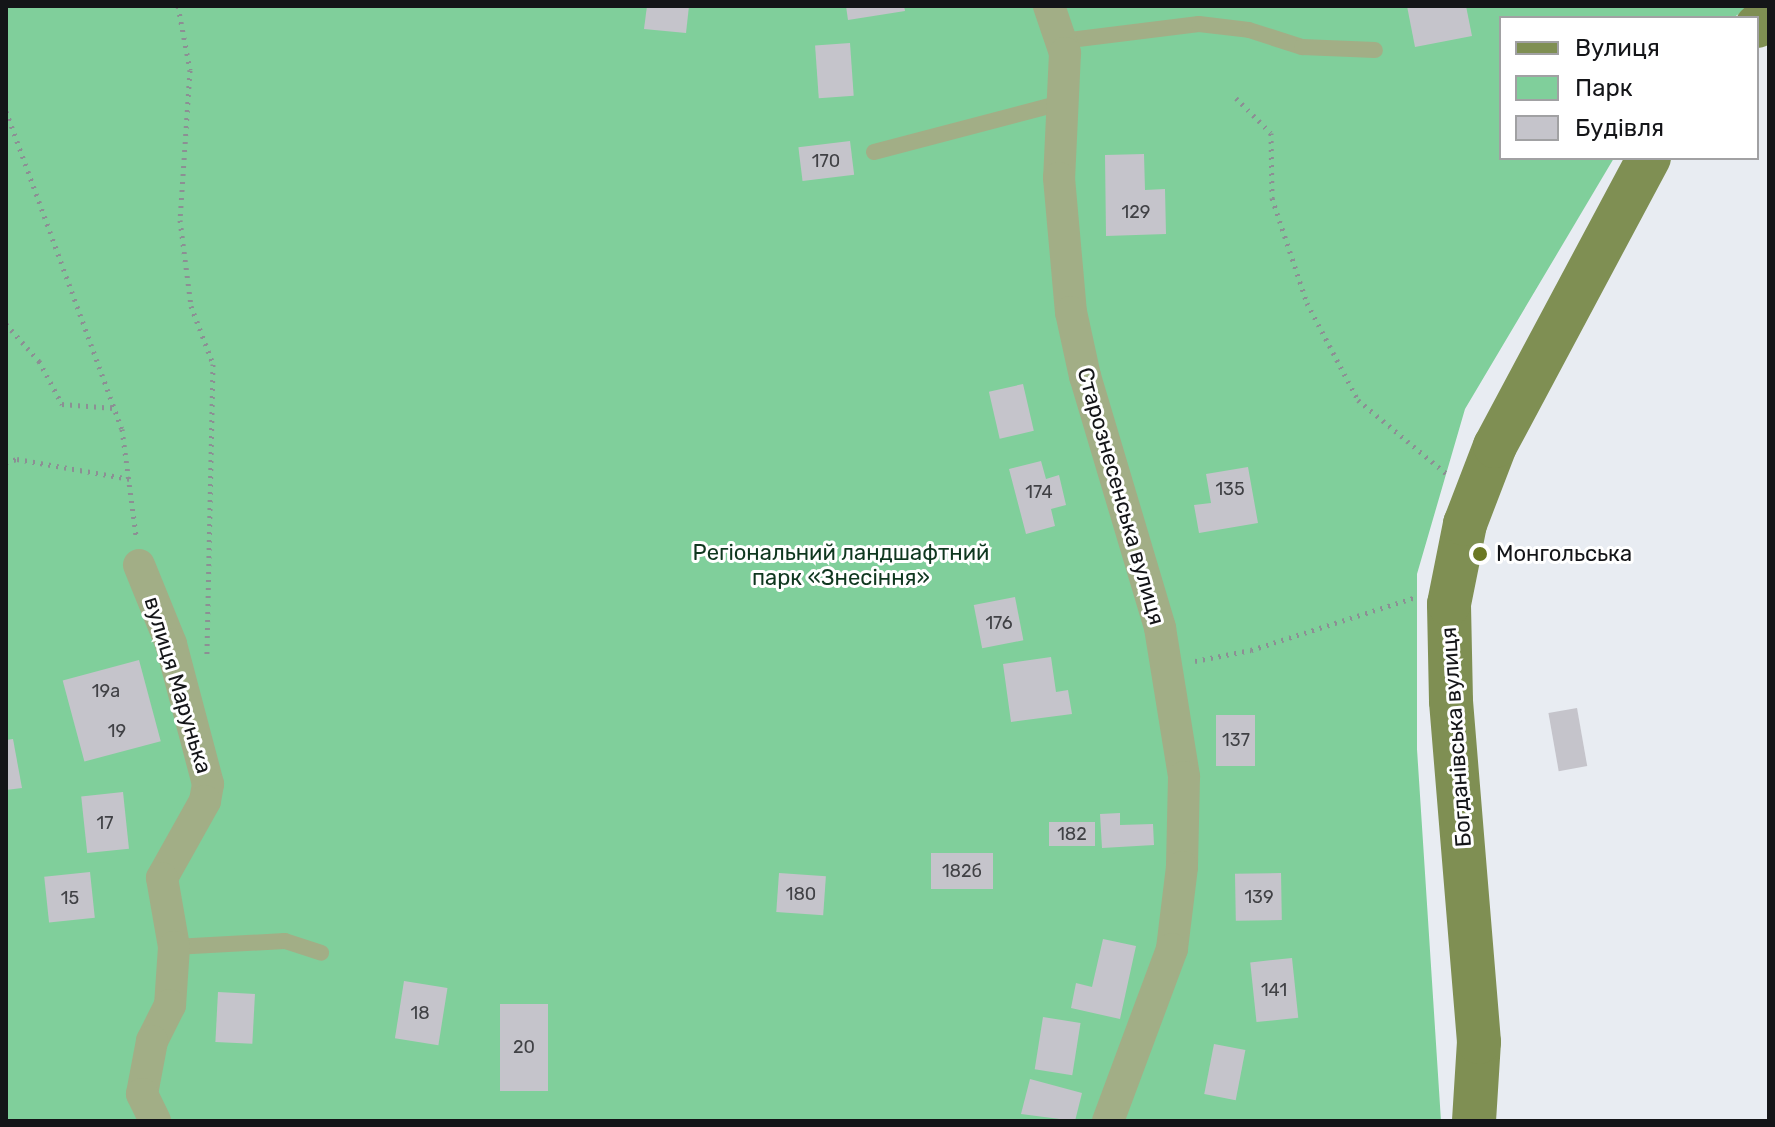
<!DOCTYPE html>
<meta charset="utf-8">
<style>
body{margin:0}
#map{position:relative;width:1775px;height:1127px;overflow:hidden;background:#e8ecf2;font-family:Rubik,sans-serif}
div>[style]{position:absolute}
.green>*{inset:0;background:#80cf9b}
.building>*{inset:0;background:#c5c4cb;transform-origin:0 0}
.path>*{height:5px;margin-top:-2.5px;transform-origin:0;background:repeating-linear-gradient(90deg,#8c8f94 0 2px,transparent 0 8px)}
.lane>*{height:16px;margin:-8px;padding:0 8px;transform-origin:8px;border-radius:8px;background:#a2ae86}
.street>*{height:32px;margin:-16px;padding:0 16px;transform-origin:16px;border-radius:16px;background:#a2ae86}
.secondary>*{height:44px;margin:-22px;padding:0 22px;transform-origin:22px;border-radius:22px;background:#7f8f53}
.dots>*{width:22px;height:22px;translate:-50% -50%;box-sizing:border-box;border:4px solid #fff;border-radius:50%}
span{translate:-50% -50%;white-space:nowrap;text-align:center;line-height:1.15;-webkit-text-stroke:6px #fff;paint-order:stroke}
.number-label{font-size:18px;color:#404145}
.number-label span{-webkit-text-stroke-width:0}
.street-label{font-size:22px;color:#141518}
.park-label{font-size:22px;color:#0f371f}
.poi-label{font-size:22px;color:#141518}
.left{translate:0 -50%;text-align:left}
.frame{position:absolute;inset:0;border:8px solid #141518;pointer-events:none}
.legend{position:absolute;left:1499px;top:16px;width:260px;height:144px;box-sizing:border-box;background:#fff;border:2px solid #a1a1a3;margin:0;padding:10px 14px;list-style:none;font-size:24px;color:#141518}
.legend li{display:flex;align-items:center;gap:16px;height:40px}
.legend b{width:40px;border:2px solid #a1a1a3}
</style>
<div id="map">
<div class="green">
<i style="clip-path:polygon(6px 6px,1750px 6px,1733px 18px,1501px 18px,1501px 158px,1614px 158px,1465px 409px,1417px 574px,1417px 749px,1441px 1121px,6px 1121px)"></i>
</div>
<div class="building">
<i style="clip-path:polygon(647px 6px,689px 6px,686px 33px,644px 29px)"></i>
<i style="clip-path:polygon(846px 6px,904px 6px,905px 11px,848px 20px)"></i>
<i style="clip-path:polygon(1407px 6px,1466px 6px,1472px 36px,1415px 47px)"></i>
<i style="left:850px;top:43px;width:53px;height:35px;rotate:86deg"></i>
<i style="left:850px;top:141px;width:34px;height:52px;rotate:83deg"></i>
<i style="clip-path:polygon(1144px 154px,1145px 190px,1165px 189px,1166px 234px,1106px 236px,1105px 155px)"></i>
<i style="left:1023px;top:384px;width:48px;height:35px;rotate:77deg"></i>
<i style="clip-path:polygon(1041px 461px,1046px 479px,1059px 475px,1066px 505px,1051px 509px,1055px 526px,1026px 534px,1009px 469px)"></i>
<i style="clip-path:polygon(1248px 467px,1258px 523px,1199px 533px,1194px 505px,1211px 503px,1206px 474px)"></i>
<i style="left:1015px;top:597px;width:44px;height:42px;rotate:79deg"></i>
<i style="clip-path:polygon(1051px 657px,1056px 692px,1068px 690px,1072px 714px,1011px 722px,1003px 664px)"></i>
<i style="left:139px;top:660px;width:84px;height:79px;rotate:75deg"></i>
<i style="left:1577px;top:708px;width:59px;height:29px;rotate:80deg"></i>
<i style="left:1216px;top:715px;width:39px;height:51px"></i>
<i style="clip-path:polygon(13px 739px,22px 788px,6px 790px,6px 740px)"></i>
<i style="left:123px;top:792px;width:57px;height:42px;rotate:84deg"></i>
<i style="clip-path:polygon(1120px 813px,1120px 825px,1153px 824px,1154px 845px,1102px 848px,1100px 814px)"></i>
<i style="left:1049px;top:822px;width:46px;height:24px"></i>
<i style="left:931px;top:853px;width:62px;height:36px"></i>
<i style="left:90px;top:872px;width:46px;height:46px;rotate:84deg"></i>
<i style="left:779px;top:873px;width:47px;height:39px;rotate:4deg"></i>
<i style="left:1281px;top:873px;width:47px;height:46px;rotate:89deg"></i>
<i style="clip-path:polygon(1103px 939px,1136px 946px,1120px 1019px,1071px 1008px,1076px 983px,1092px 987px)"></i>
<i style="left:1292px;top:958px;width:60px;height:42px;rotate:84deg"></i>
<i style="left:404px;top:981px;width:44px;height:58px;rotate:9deg"></i>
<i style="left:218px;top:992px;width:37px;height:50px;rotate:3deg"></i>
<i style="left:500px;top:1004px;width:48px;height:87px"></i>
<i style="left:1043px;top:1017px;width:38px;height:53px;rotate:9deg"></i>
<i style="left:1214px;top:1044px;width:32px;height:51px;rotate:11deg"></i>
<i style="clip-path:polygon(1030px 1079px,1082px 1093px,1075px 1121px,1021px 1114px)"></i>
</div>
<div class="path">
<i style="left:178px;top:6px;width:65px;rotate:79.4deg"></i>
<i style="left:190px;top:70px;width:150px;rotate:93.8deg"></i>
<i style="left:180px;top:220px;width:87px;rotate:82.7deg"></i>
<i style="left:191px;top:306px;width:62px;rotate:69.2deg"></i>
<i style="left:213px;top:364px;width:290px;rotate:91.2deg"></i>
<i style="left:1236px;top:98px;width:49px;rotate:45deg"></i>
<i style="left:1271px;top:133px;width:65px;rotate:89.1deg"></i>
<i style="left:1272px;top:198px;width:111px;rotate:71.6deg"></i>
<i style="left:1307px;top:303px;width:110px;rotate:62.3deg"></i>
<i style="left:1358px;top:400px;width:117px;rotate:39.8deg"></i>
<i style="left:6px;top:111px;width:338px;rotate:70deg"></i>
<i style="left:122px;top:429px;width:108px;rotate:82.5deg"></i>
<i style="left:6px;top:324px;width:50px;rotate:48.3deg"></i>
<i style="left:39px;top:361px;width:49px;rotate:61.9deg"></i>
<i style="left:62px;top:404px;width:52px;rotate:4.4deg"></i>
<i style="left:6px;top:462px;width:11px;rotate:-15deg"></i>
<i style="left:17px;top:459px;width:115px;rotate:10deg"></i>
<i style="left:1195px;top:661px;width:57px;rotate:-11.1deg"></i>
<i style="left:1251px;top:650px;width:173px;rotate:-17.8deg"></i>
</div>
<div class="lane">
<i style="left:1062px;top:41px;width:138px;rotate:-7.1deg"></i>
<i style="left:1199px;top:24px;width:50px;rotate:6.8deg"></i>
<i style="left:1249px;top:30px;width:56px;rotate:17.8deg"></i>
<i style="left:1302px;top:47px;width:73px;rotate:2.4deg"></i>
<i style="left:874px;top:152px;width:196px;rotate:-14.7deg"></i>
<i style="left:174px;top:947px;width:111px;rotate:-3.1deg"></i>
<i style="left:285px;top:941px;width:38px;rotate:18deg"></i>
</div>
<div class="street">
<i style="left:1049px;top:6px;width:50px;rotate:71.2deg"></i>
<i style="left:1065px;top:53px;width:125px;rotate:92.7deg"></i>
<i style="left:1059px;top:178px;width:135px;rotate:84.9deg"></i>
<i style="left:1071px;top:312px;width:66px;rotate:77.7deg"></i>
<i style="left:1085px;top:376px;width:263px;rotate:73.4deg"></i>
<i style="left:1160px;top:628px;width:151px;rotate:80.8deg"></i>
<i style="left:1184px;top:777px;width:90px;rotate:91.3deg"></i>
<i style="left:1182px;top:867px;width:83px;rotate:97deg"></i>
<i style="left:1172px;top:949px;width:184px;rotate:110.4deg"></i>
<i style="left:139px;top:565px;width:85px;rotate:67.9deg"></i>
<i style="left:171px;top:644px;width:145px;rotate:75.2deg"></i>
<i style="left:208px;top:784px;width:17px;rotate:100deg"></i>
<i style="left:205px;top:801px;width:88px;rotate:119.2deg"></i>
<i style="left:162px;top:878px;width:70px;rotate:80.1deg"></i>
<i style="left:174px;top:947px;width:58px;rotate:93.9deg"></i>
<i style="left:170px;top:1005px;width:40px;rotate:116.6deg"></i>
<i style="left:152px;top:1041px;width:54px;rotate:100.7deg"></i>
<i style="left:142px;top:1094px;width:30px;rotate:64deg"></i>
</div>
<div class="secondary">
<i style="left:1757px;top:26px;width:15px;rotate:-37deg"></i>
<i style="left:1474px;top:1121px;width:79px;rotate:-86.4deg"></i>
<i style="left:1479px;top:1042px;width:342px;rotate:-94.7deg"></i>
<i style="left:1451px;top:701px;width:97px;rotate:-91.2deg"></i>
<i style="left:1449px;top:604px;width:82px;rotate:-78.7deg"></i>
<i style="left:1465px;top:524px;width:84px;rotate:-69deg"></i>
<i style="left:1495px;top:446px;width:327px;rotate:-61.9deg"></i>
</div>
<div class="dots">
<i style="left:1480px;top:554px;background:#6b7824"></i>
</div>
<div class="number-label">
<span style="left:826px;top:161px">170</span>
<span style="left:1136px;top:212px">129</span>
<span style="left:1230px;top:489px">135</span>
<span style="left:1039px;top:492px">174</span>
<span style="left:999px;top:623px">176</span>
<span style="left:106px;top:691px">19а</span>
<span style="left:117px;top:731px">19</span>
<span style="left:1236px;top:740px">137</span>
<span style="left:105px;top:823px">17</span>
<span style="left:1072px;top:834px">182</span>
<span style="left:962px;top:871px">182б</span>
<span style="left:801px;top:894px">180</span>
<span style="left:1259px;top:897px">139</span>
<span style="left:70px;top:898px">15</span>
<span style="left:1274px;top:990px">141</span>
<span style="left:420px;top:1013px">18</span>
<span style="left:524px;top:1047px">20</span>
</div>
<div class="street-label">
<span style="left:1121px;top:496px;rotate:74deg">Старознесенська вулиця</span>
<span style="left:178px;top:685px;rotate:73deg">вулиця Марунька</span>
<span style="left:1456px;top:737px;rotate:-94deg">Богданівська вулиця</span>
</div>
<div class="park-label">
<span style="left:841px;top:565px">Регіональний ландшафтний<br>парк «Знесіння»</span>
</div>
<div class="poi-label">
<span class="left" style="left:1496px;top:554px">Монгольська</span>
</div>
<div class="frame"></div>
<ul class="legend">
<li><b style="height:10px;background:#7f8f53"></b>Вулиця</li>
<li><b style="height:22px;background:#80cf9b"></b>Парк</li>
<li><b style="height:22px;background:#c5c4cb"></b>Будівля</li>
</ul>
</div>
